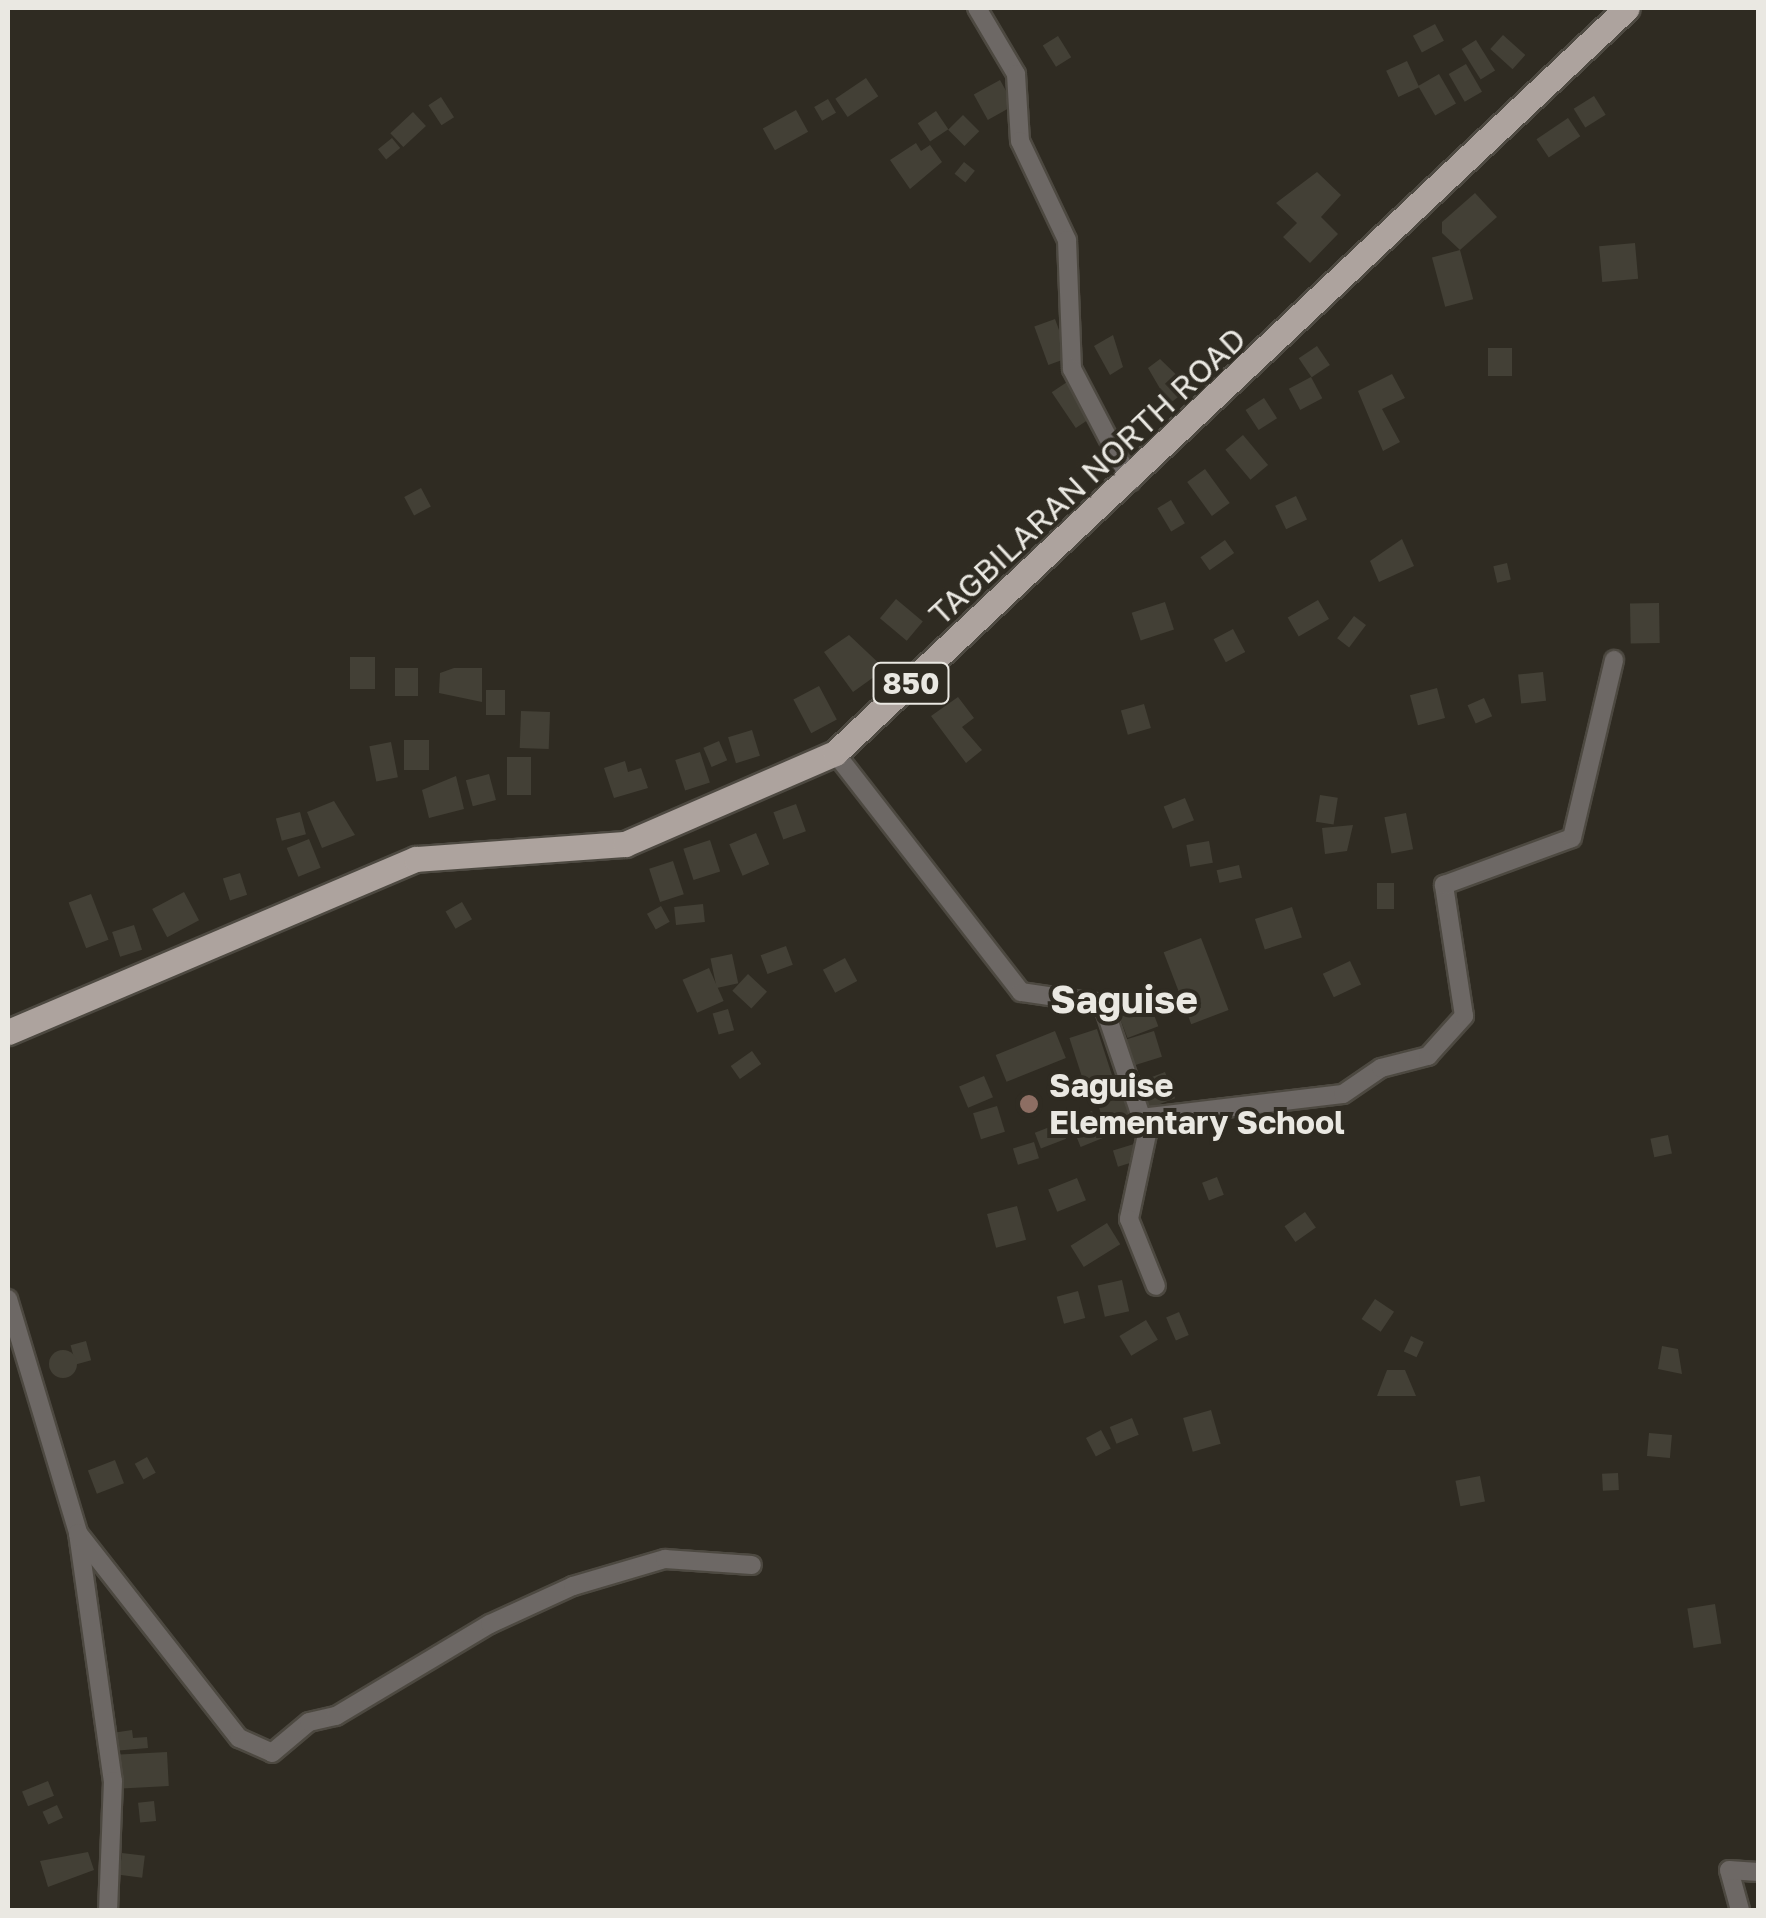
<!DOCTYPE html>
<style>
body{margin:0}
#map{position:relative;width:1766px;height:1918px;overflow:hidden;background:#2f2b22;font-family:"Golos Text",sans-serif}
div>[style]{position:absolute}
.building>*{inset:0;background:#434036;transform-origin:0 0}
.round{border-radius:50%}
.roads{filter:drop-shadow(2px 0 #4d4941) drop-shadow(-2px 0 #4d4941) drop-shadow(0 2px #4d4941) drop-shadow(0 -2px #4d4941)}
.street>*{height:18px;margin:-9px;padding:0 9px;transform-origin:9px;border-radius:9px;background:#6d6865}
.primary>*{height:25px;margin:-12.5px;padding:0 12.5px;transform-origin:12.5px;border-radius:12.5px;background:#ada39e}
.dots>*{width:28px;height:28px;translate:-50% -50%;box-sizing:border-box;border:5px solid #2f2b22;border-radius:50%}
span{translate:-50% -50%;white-space:nowrap;text-align:center;line-height:1.15;-webkit-text-stroke:8px #2f2b22;paint-order:stroke}
.shield-label span{padding:2px 8px;background:#2f2b22;border:2px solid;border-radius:8px;-webkit-text-stroke-width:0}
.shield-label{font-size:30px;color:#eae8e2;font-weight:700}
.street-label{font-size:32px;color:#eae8e2}
.poi-label{font-size:32px;color:#eae8e2;font-weight:700}
.left{translate:0 -50%;text-align:left}
.quarter-label{font-size:38px;color:#eae8e2;font-weight:700}
.frame{position:absolute;inset:0;border:10px solid #eae8e2;pointer-events:none}
</style>
<div id="map">
<div class="building">
<i style="left:1435px;top:24px;width:19px;height:25px;rotate:62deg"></i>
<i style="left:1503px;top:35px;width:30px;height:19px;rotate:42deg"></i>
<i style="left:1058px;top:36px;width:25px;height:18px;rotate:58deg"></i>
<i style="left:1476px;top:40px;width:36px;height:17px;rotate:58deg"></i>
<i style="left:1407px;top:61px;width:29px;height:23px;rotate:65deg"></i>
<i style="left:1466px;top:64px;width:32px;height:20px;rotate:60deg"></i>
<i style="left:1439px;top:74px;width:34px;height:24px;rotate:60deg"></i>
<i style="left:866px;top:78px;width:22px;height:37px;rotate:56deg"></i>
<i style="left:1000px;top:80px;width:29px;height:30px;rotate:61deg"></i>
<i style="left:1594px;top:96px;width:22px;height:24px;rotate:58deg"></i>
<i style="left:441px;top:97px;width:24px;height:15px;rotate:57deg"></i>
<i style="left:828px;top:99px;width:16px;height:16px;rotate:60deg"></i>
<i style="left:796px;top:110px;width:25px;height:38px;rotate:61deg"></i>
<i style="left:936px;top:111px;width:22px;height:22px;rotate:56deg"></i>
<i style="left:413px;top:112px;width:19px;height:31px;rotate:47deg"></i>
<i style="left:963px;top:115px;width:23px;height:21px;rotate:45deg"></i>
<i style="left:1568px;top:118px;width:22px;height:38px;rotate:56deg"></i>
<i style="left:392px;top:138px;width:13px;height:18px;rotate:51deg"></i>
<i style="clip-path:polygon(916px 143px,921px 151px,930px 145px,942px 162px,910px 189px,890px 160px)"></i>
<i style="left:964px;top:162px;width:14px;height:15px;rotate:39deg"></i>
<i style="clip-path:polygon(1317px 172px,1341px 195px,1321px 217px,1338px 234px,1310px 263px,1283px 237px,1297px 223px,1276px 203px)"></i>
<i style="clip-path:polygon(1475px 193px,1497px 217px,1460px 250px,1442px 233px,1442px 222px)"></i>
<i style="left:1635px;top:243px;width:36px;height:36px;rotate:85deg"></i>
<i style="left:1460px;top:250px;width:51px;height:29px;rotate:75deg"></i>
<i style="left:1055px;top:319px;width:41px;height:22px;rotate:70deg"></i>
<i style="clip-path:polygon(1113px 335px,1123px 367px,1110px 375px,1094px 346px)"></i>
<i style="left:1317px;top:346px;width:23px;height:22px;rotate:56deg"></i>
<i style="left:1488px;top:348px;width:24px;height:28px"></i>
<i style="clip-path:polygon(1160px 359px,1190px 388px,1169px 404px,1148px 368px)"></i>
<i style="clip-path:polygon(1392px 374px,1405px 398px,1382px 409px,1400px 442px,1383px 451px,1358px 391px)"></i>
<i style="left:1311px;top:377px;width:24px;height:25px;rotate:62deg"></i>
<i style="left:1070px;top:380px;width:43px;height:22px;rotate:56deg"></i>
<i style="left:1264px;top:398px;width:24px;height:22px;rotate:57deg"></i>
<i style="left:1243px;top:435px;width:39px;height:23px;rotate:50deg"></i>
<i style="left:1205px;top:469px;width:42px;height:22px;rotate:54deg"></i>
<i style="left:421px;top:488px;width:21px;height:19px;rotate:62deg"></i>
<i style="left:1296px;top:496px;width:26px;height:23px;rotate:65deg"></i>
<i style="left:1171px;top:500px;width:27px;height:16px;rotate:59deg"></i>
<i style="clip-path:polygon(1402px 539px,1414px 566px,1379px 582px,1370px 561px)"></i>
<i style="left:1225px;top:540px;width:16px;height:30px;rotate:55deg"></i>
<i style="left:1507px;top:563px;width:17px;height:14px;rotate:77deg"></i>
<i style="left:896px;top:599px;width:35px;height:25px;rotate:40deg"></i>
<i style="left:1318px;top:600px;width:22px;height:35px;rotate:60deg"></i>
<i style="left:1165px;top:602px;width:29px;height:35px;rotate:72deg"></i>
<i style="left:1659px;top:603px;width:40px;height:29px;rotate:89deg"></i>
<i style="left:1354px;top:616px;width:15px;height:28px;rotate:37deg"></i>
<i style="left:1233px;top:629px;width:26px;height:22px;rotate:62deg"></i>
<i style="clip-path:polygon(849px 635px,885px 669px,853px 692px,824px 652px)"></i>
<i style="left:350px;top:657px;width:25px;height:32px"></i>
<i style="left:395px;top:668px;width:23px;height:28px"></i>
<i style="clip-path:polygon(454px 668px,482px 668px,482px 702px,439px 693px,440px 673px)"></i>
<i style="left:1543px;top:672px;width:29px;height:25px;rotate:84deg"></i>
<i style="left:819px;top:686px;width:38px;height:29px;rotate:62deg"></i>
<i style="left:1437px;top:688px;width:31px;height:28px;rotate:75deg"></i>
<i style="left:486px;top:690px;width:19px;height:25px"></i>
<i style="clip-path:polygon(958px 697px,974px 718px,962px 727px,982px 750px,966px 763px,931px 716px)"></i>
<i style="left:1484px;top:698px;width:20px;height:18px;rotate:66deg"></i>
<i style="left:1144px;top:704px;width:25px;height:24px;rotate:74deg"></i>
<i style="left:521px;top:711px;width:29px;height:37px;rotate:2deg"></i>
<i style="left:752px;top:730px;width:27px;height:25px;rotate:73deg"></i>
<i style="left:404px;top:740px;width:25px;height:30px"></i>
<i style="left:719px;top:741px;width:21px;height:17px;rotate:67deg"></i>
<i style="left:391px;top:742px;width:36px;height:22px;rotate:79deg"></i>
<i style="left:700px;top:752px;width:32px;height:26px;rotate:72deg"></i>
<i style="left:507px;top:757px;width:24px;height:38px"></i>
<i style="clip-path:polygon(625px 761px,628px 772px,641px 768px,648px 788px,614px 798px,604px 768px)"></i>
<i style="left:489px;top:774px;width:27px;height:24px;rotate:75deg"></i>
<i style="clip-path:polygon(456px 776px,464px 809px,429px 818px,422px 790px)"></i>
<i style="left:1320px;top:795px;width:18px;height:27px;rotate:9deg"></i>
<i style="left:1185px;top:798px;width:24px;height:23px;rotate:68deg"></i>
<i style="clip-path:polygon(334px 801px,355px 835px,322px 848px,307px 812px)"></i>
<i style="left:796px;top:804px;width:29px;height:24px;rotate:70deg"></i>
<i style="left:300px;top:812px;width:23px;height:25px;rotate:75deg"></i>
<i style="left:1406px;top:813px;width:37px;height:22px;rotate:79deg"></i>
<i style="clip-path:polygon(1353px 825px,1347px 851px,1325px 854px,1322px 828px)"></i>
<i style="left:756px;top:833px;width:34px;height:29px;rotate:67deg"></i>
<i style="left:309px;top:839px;width:31px;height:24px;rotate:68deg"></i>
<i style="left:710px;top:840px;width:33px;height:28px;rotate:72deg"></i>
<i style="left:1209px;top:841px;width:22px;height:23px;rotate:80deg"></i>
<i style="left:673px;top:861px;width:35px;height:25px;rotate:72deg"></i>
<i style="left:1239px;top:865px;width:13px;height:23px;rotate:77deg"></i>
<i style="left:240px;top:873px;width:23px;height:18px;rotate:72deg"></i>
<i style="left:1377px;top:883px;width:17px;height:26px"></i>
<i style="left:184px;top:892px;width:32px;height:36px;rotate:62deg"></i>
<i style="left:91px;top:894px;width:49px;height:24px;rotate:69deg"></i>
<i style="left:462px;top:902px;width:20px;height:19px;rotate:60deg"></i>
<i style="left:703px;top:904px;width:18px;height:29px;rotate:84deg"></i>
<i style="left:661px;top:906px;width:18px;height:16px;rotate:61deg"></i>
<i style="left:1292px;top:907px;width:32px;height:39px;rotate:72deg"></i>
<i style="left:134px;top:925px;width:26px;height:23px;rotate:72deg"></i>
<i style="left:1201px;top:938px;width:77px;height:40px;rotate:69deg"></i>
<i style="left:786px;top:946px;width:20px;height:27px;rotate:70deg"></i>
<i style="left:732px;top:954px;width:30px;height:22px;rotate:78deg"></i>
<i style="left:845px;top:958px;width:26px;height:25px;rotate:62deg"></i>
<i style="left:1350px;top:961px;width:26px;height:30px;rotate:65deg"></i>
<i style="left:709px;top:968px;width:36px;height:29px;rotate:66deg"></i>
<i style="left:748px;top:974px;width:26px;height:23px;rotate:43deg"></i>
<i style="left:1149px;top:1002px;width:26px;height:33px;rotate:69deg"></i>
<i style="left:728px;top:1009px;width:22px;height:16px;rotate:74deg"></i>
<i style="left:1097px;top:1029px;width:61px;height:29px;rotate:72deg"></i>
<i style="left:1055px;top:1031px;width:29px;height:64px;rotate:68deg"></i>
<i style="left:1154px;top:1031px;width:27px;height:31px;rotate:73deg"></i>
<i style="left:752px;top:1051px;width:16px;height:26px;rotate:55deg"></i>
<i style="left:1165px;top:1072px;width:28px;height:31px;rotate:69deg"></i>
<i style="left:984px;top:1076px;width:23px;height:27px;rotate:67deg"></i>
<i style="left:1124px;top:1097px;width:24px;height:27px;rotate:73deg"></i>
<i style="left:997px;top:1106px;width:27px;height:25px;rotate:73deg"></i>
<i style="left:1092px;top:1111px;width:29px;height:24px;rotate:68deg"></i>
<i style="left:1060px;top:1123px;width:17px;height:27px;rotate:69deg"></i>
<i style="left:1668px;top:1135px;width:19px;height:18px;rotate:78deg"></i>
<i style="left:1034px;top:1142px;width:17px;height:22px;rotate:73deg"></i>
<i style="left:1134px;top:1144px;width:17px;height:22px;rotate:73deg"></i>
<i style="left:1217px;top:1177px;width:19px;height:16px;rotate:69deg"></i>
<i style="left:1077px;top:1178px;width:24px;height:31px;rotate:68deg"></i>
<i style="left:1017px;top:1206px;width:35px;height:31px;rotate:75deg"></i>
<i style="left:1305px;top:1212px;width:19px;height:25px;rotate:55deg"></i>
<i style="left:1107px;top:1223px;width:25px;height:43px;rotate:58deg"></i>
<i style="left:1122px;top:1280px;width:32px;height:25px;rotate:77deg"></i>
<i style="left:1078px;top:1291px;width:28px;height:22px;rotate:75deg"></i>
<i style="left:1375px;top:1299px;width:23px;height:24px;rotate:34deg"></i>
<i style="left:1179px;top:1312px;width:25px;height:14px;rotate:67deg"></i>
<i style="left:1146px;top:1320px;width:23px;height:31px;rotate:59deg"></i>
<i style="left:1411px;top:1336px;width:14px;height:17px;rotate:25deg"></i>
<i style="left:86px;top:1341px;width:20px;height:16px;rotate:75deg"></i>
<i style="clip-path:polygon(1662px 1346px,1678px 1349px,1682px 1374px,1658px 1369px)"></i>
<i class="round" style="left:49px;top:1350px;width:28px;height:28px"></i>
<i style="clip-path:polygon(1387px 1370px,1405px 1370px,1416px 1396px,1377px 1396px)"></i>
<i style="left:1211px;top:1410px;width:35px;height:29px;rotate:74deg"></i>
<i style="left:1132px;top:1418px;width:18px;height:24px;rotate:68deg"></i>
<i style="left:1101px;top:1430px;width:21px;height:17px;rotate:62deg"></i>
<i style="left:1649px;top:1433px;width:23px;height:23px;rotate:5deg"></i>
<i style="left:147px;top:1457px;width:18px;height:14px;rotate:61deg"></i>
<i style="left:115px;top:1460px;width:25px;height:29px;rotate:69deg"></i>
<i style="left:1618px;top:1473px;width:17px;height:16px;rotate:87deg"></i>
<i style="left:1480px;top:1476px;width:26px;height:25px;rotate:79deg"></i>
<i style="left:1715px;top:1604px;width:40px;height:28px;rotate:81deg"></i>
<i style="clip-path:polygon(132px 1730px,133px 1738px,147px 1737px,148px 1748px,113px 1751px,112px 1733px)"></i>
<i style="left:167px;top:1752px;width:34px;height:52px;rotate:87deg"></i>
<i style="left:48px;top:1781px;width:16px;height:28px;rotate:68deg"></i>
<i style="left:154px;top:1801px;width:20px;height:16px;rotate:84deg"></i>
<i style="left:57px;top:1805px;width:14px;height:16px;rotate:65deg"></i>
<i style="clip-path:polygon(88px 1852px,94px 1870px,48px 1887px,40px 1861px)"></i>
<i style="left:122px;top:1853px;width:23px;height:22px;rotate:7deg"></i>
</div>
<div class="roads">
<div class="street">
<i style="left:977px;top:8px;width:77px;rotate:59.4deg"></i>
<i style="left:1016px;top:74px;width:67px;rotate:86.6deg"></i>
<i style="left:1020px;top:141px;width:110px;rotate:64.6deg"></i>
<i style="left:1067px;top:240px;width:129px;rotate:87.8deg"></i>
<i style="left:1072px;top:369px;width:127px;rotate:62.4deg"></i>
<i style="left:835px;top:753px;width:303px;rotate:52.1deg"></i>
<i style="left:1021px;top:992px;width:83px;rotate:8.3deg"></i>
<i style="left:1103px;top:1004px;width:137px;rotate:71.3deg"></i>
<i style="left:1147px;top:1134px;width:87px;rotate:102deg"></i>
<i style="left:1129px;top:1219px;width:72px;rotate:68.1deg"></i>
<i style="left:1141px;top:1118px;width:203px;rotate:-6.8deg"></i>
<i style="left:1343px;top:1094px;width:46px;rotate:-34.4deg"></i>
<i style="left:1381px;top:1068px;width:49px;rotate:-14.3deg"></i>
<i style="left:1428px;top:1056px;width:54px;rotate:-48deg"></i>
<i style="left:1464px;top:1016px;width:133px;rotate:-98.7deg"></i>
<i style="left:1444px;top:885px;width:136px;rotate:-20.2deg"></i>
<i style="left:1572px;top:838px;width:183px;rotate:-76.7deg"></i>
<i style="left:8px;top:1299px;width:244px;rotate:73.3deg"></i>
<i style="left:78px;top:1533px;width:250px;rotate:82deg"></i>
<i style="left:113px;top:1781px;width:129px;rotate:92.2deg"></i>
<i style="left:78px;top:1533px;width:261px;rotate:51.9deg"></i>
<i style="left:239px;top:1738px;width:36px;rotate:24deg"></i>
<i style="left:272px;top:1753px;width:48px;rotate:-40deg"></i>
<i style="left:309px;top:1722px;width:28px;rotate:-13deg"></i>
<i style="left:336px;top:1716px;width:179px;rotate:-30.9deg"></i>
<i style="left:490px;top:1624px;width:91px;rotate:-24.6deg"></i>
<i style="left:573px;top:1586px;width:96px;rotate:-16.4deg"></i>
<i style="left:665px;top:1559px;width:87px;rotate:3.9deg"></i>
<i style="left:1740px;top:1910px;width:41px;rotate:-105.4deg"></i>
<i style="left:1729px;top:1870px;width:29px;rotate:4deg"></i>
</div>
<div class="primary">
<i style="left:8px;top:1032px;width:443px;rotate:-23deg"></i>
<i style="left:416px;top:859px;width:210px;rotate:-4.1deg"></i>
<i style="left:625px;top:844px;width:229px;rotate:-23.4deg"></i>
<i style="left:835px;top:753px;width:1087px;rotate:-43.25deg"></i>
</div>
</div>
<div class="dots">
<i style="left:1029px;top:1104px;background:#8d6e63"></i>
</div>
<div class="shield-label">
<span style="left:911px;top:683px">850</span>
</div>
<div class="street-label">
<span style="left:1087px;top:476px;rotate:-43deg">TAGBILARAN NORTH ROAD</span>
</div>
<div class="poi-label">
<span class="left" style="left:1049px;top:1104px">Saguise<br>Elementary School</span>
</div>
<div class="quarter-label">
<span style="left:1124px;top:999px">Saguise</span>
</div>
<div class="frame"></div>
</div>
